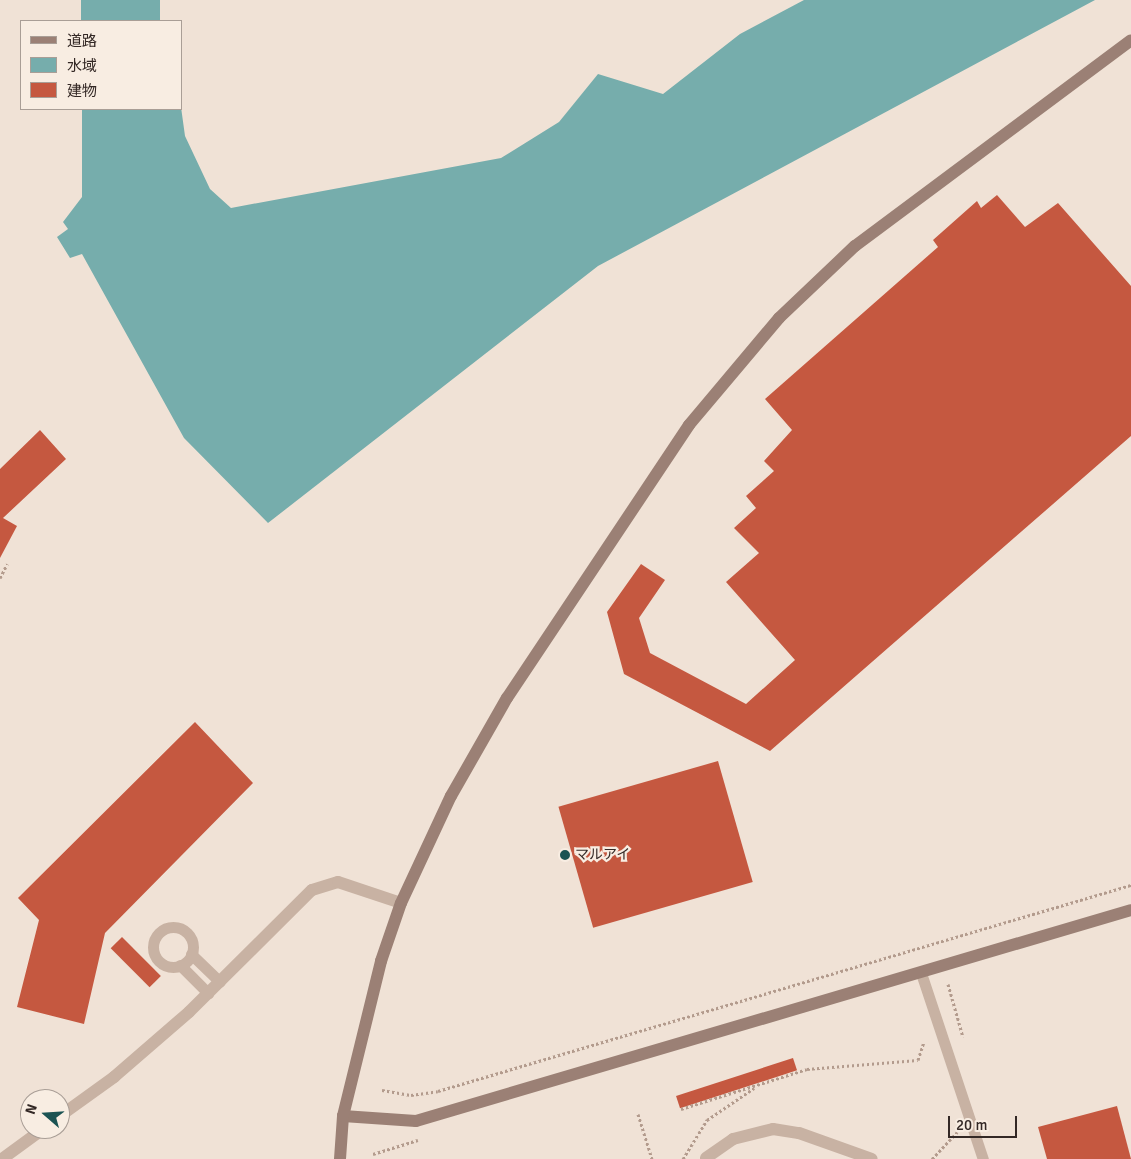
<!DOCTYPE html>
<meta charset="utf-8">
<style>
body{margin:0}
#map{position:relative;width:1131px;height:1159px;overflow:hidden;background:#f0e2d6;font-family:Signika,"Noto Sans JP",sans-serif}
div>[style]{position:absolute}
.water>*{inset:0;background:#76adac;transform-origin:0 0}
.building>*{inset:0;background:#c55840;transform-origin:0 0}
.path>*{height:3px;margin-top:-1.5px;transform-origin:0;background:repeating-linear-gradient(90deg,#b39b8d 0 2.5px,transparent 0 5px)}
.lane>*{height:11px;margin:-5.5px;padding:0 5.5px;transform-origin:5.5px;border-radius:5.5px;background:#c8b2a3}
.lane>.ring{margin:-5.5px;padding:0;box-sizing:content-box;background:none;border:11px solid #c8b2a3;border-radius:50%}
.street>*{height:12px;margin:-6px;padding:0 6px;transform-origin:6px;border-radius:6px;background:#c8b2a3}
.secondary>*{height:12px;margin:-6px;padding:0 6px;transform-origin:6px;border-radius:6px;background:#9b8075}
.dots>*{width:14px;height:14px;translate:-50% -50%;box-sizing:border-box;border:2px solid #f8ede2;border-radius:50%}
span{translate:-50% -50%;white-space:nowrap;text-align:center;line-height:1.15;-webkit-text-stroke:4.5px #f8ede2;paint-order:stroke}
.poi-label{font-size:14px;color:#332825}
.left{translate:0 -50%;text-align:left}
.legend{position:absolute;left:20px;top:20px;width:162px;height:90px;box-sizing:border-box;background:#f8ede2;border:1px solid #a99e96;margin:0;padding:6px 9px;list-style:none;font-size:15px;color:#332825}
.legend li{display:flex;align-items:center;gap:10px;height:25px}
.legend b{width:25px;border:1px solid #a99e96}
.north{position:absolute;left:20px;top:1089px;width:50px;height:50px;box-sizing:border-box;background:#f8ede2;border:1px solid #a99e96;border-radius:50%;rotate:289deg;font-size:14px;font-weight:700;line-height:20px;text-align:center;color:#332825}
.north::after{content:'';display:block;margin:auto;width:18px;height:22px;background:#1b5353;clip-path:polygon(50% 0,100% 100%,50% 72%,0 100%)}
.scale{position:absolute;left:948px;top:1116px;width:69px;height:22px;box-sizing:border-box;border:2px solid #332825;border-top:0;padding-left:6px;font-size:15px;line-height:18px;white-space:nowrap;color:#332825;-webkit-text-stroke:4px #f8ede2;paint-order:stroke}
</style>
<div id="map">
<div class="water">
<i style="left:81px;top:0;width:79px;height:21px"></i>
<i style="clip-path:polygon(804px 0,1095px 0,598px 266px,268px 523px,184px 438px,82px 254px,70px 258px,57px 237px,68px 229px,63px 222px,82px 197px,82px 109px,181px 107px,185px 136px,210px 189px,231px 208px,501px 158px,559px 122px,598px 74px,663px 94px,740px 34px)"></i>
</div>
<div class="building">
<i style="clip-path:polygon(997px 195px,1025px 227px,1058px 203px,1131px 286px,1131px 436px,770px 751px,624px 674px,607px 612px,641px 564px,665px 580px,639px 618px,650px 653px,746px 704px,795px 660px,726px 582px,759px 553px,734px 528px,756px 508px,746px 496px,774px 471px,764px 461px,792px 430px,765px 399px,938px 247px,933px 240px,977px 201px,981px 208px)"></i>
<i style="clip-path:polygon(40px 430px,66px 459px,3px 518px,17px 526px,0 558px,0 469px)"></i>
<i style="clip-path:polygon(195px 722px,253px 783px,105px 933px,84px 1024px,17px 1007px,39px 920px,18px 898px)"></i>
<i style="left:718px;top:761px;width:126px;height:166px;rotate:74deg"></i>
<i style="left:122px;top:937px;width:55px;height:16px;rotate:45deg"></i>
<i style="left:793px;top:1058px;width:13px;height:123px;rotate:72deg"></i>
<i style="clip-path:polygon(1117px 1106px,1131px 1159px,1047px 1159px,1038px 1127px)"></i>
</div>
<div class="path">
<i style="left:0;top:578px;width:16px;rotate:-63deg"></i>
<i style="left:948px;top:984px;width:55px;rotate:74.2deg"></i>
<i style="left:382px;top:1090px;width:29px;rotate:10deg"></i>
<i style="left:411px;top:1095px;width:27px;rotate:-8deg"></i>
<i style="left:438px;top:1091px;width:723px;rotate:-16.56deg"></i>
<i style="left:681px;top:1109px;width:132px;rotate:-17.6deg"></i>
<i style="left:807px;top:1069px;width:111px;rotate:-4.6deg"></i>
<i style="left:918px;top:1060px;width:19px;rotate:-72deg"></i>
<i style="left:638px;top:1114px;width:47px;rotate:72.7deg"></i>
<i style="left:373px;top:1154px;width:47px;rotate:-17.3deg"></i>
<i style="left:683px;top:1159px;width:46px;rotate:-58.4deg"></i>
<i style="left:707px;top:1120px;width:57px;rotate:-34.2deg"></i>
<i style="left:932px;top:1159px;width:37px;rotate:-47deg"></i>
</div>
<div class="lane">
<i class="ring" style="left:153px;top:927px;width:29px;height:29px"></i>
<i style="left:191px;top:954px;width:40px;rotate:44deg"></i>
<i style="left:180px;top:965px;width:40px;rotate:45deg"></i>
<i style="left:921px;top:973px;width:196px;rotate:71.6deg"></i>
</div>
<div class="street">
<i style="left:60px;top:1116px;width:67px;rotate:-35.8deg"></i>
<i style="left:114px;top:1077px;width:99px;rotate:-40.9deg"></i>
<i style="left:189px;top:1012px;width:173px;rotate:-44.8deg"></i>
<i style="left:312px;top:890px;width:27px;rotate:-17deg"></i>
<i style="left:338px;top:882px;width:66px;rotate:18.4deg"></i>
<i style="left:706px;top:1158px;width:33px;rotate:-35deg"></i>
<i style="left:733px;top:1139px;width:41px;rotate:-14deg"></i>
<i style="left:773px;top:1129px;width:26px;rotate:9deg"></i>
<i style="left:799px;top:1133px;width:77px;rotate:19.6deg"></i>
<i style="left:2px;top:1159px;width:51px;rotate:-36.2deg"></i>
</div>
<div class="secondary">
<i style="left:343px;top:1116px;width:73px;rotate:3.9deg"></i>
<i style="left:416px;top:1121px;width:745px;rotate:-16.44deg"></i>
<i style="left:340px;top:1159px;width:43px;rotate:-86deg"></i>
<i style="left:343px;top:1116px;width:160px;rotate:-76.2deg"></i>
<i style="left:381px;top:961px;width:61px;rotate:-71deg"></i>
<i style="left:401px;top:903px;width:118px;rotate:-65deg"></i>
<i style="left:451px;top:796px;width:113px;rotate:-60.3deg"></i>
<i style="left:507px;top:698px;width:328px;rotate:-56.3deg"></i>
<i style="left:689px;top:425px;width:140px;rotate:-49.9deg"></i>
<i style="left:779px;top:318px;width:105px;rotate:-43.5deg"></i>
<i style="left:855px;top:246px;width:344px;rotate:-36.7deg"></i>
</div>
<div class="dots">
<i style="left:565px;top:855px;background:#1b5353"></i>
</div>
<div class="poi-label">
<span class="left" style="left:575px;top:855px">マルアイ</span>
</div>
<ul class="legend">
<li><b style="height:6px;background:#9b8075"></b>道路</li>
<li><b style="height:14px;background:#76adac"></b>水域</li>
<li><b style="height:14px;background:#c55840"></b>建物</li>
</ul>
<div class="north">N</div>
<div class="scale">20 m</div>
</div>
